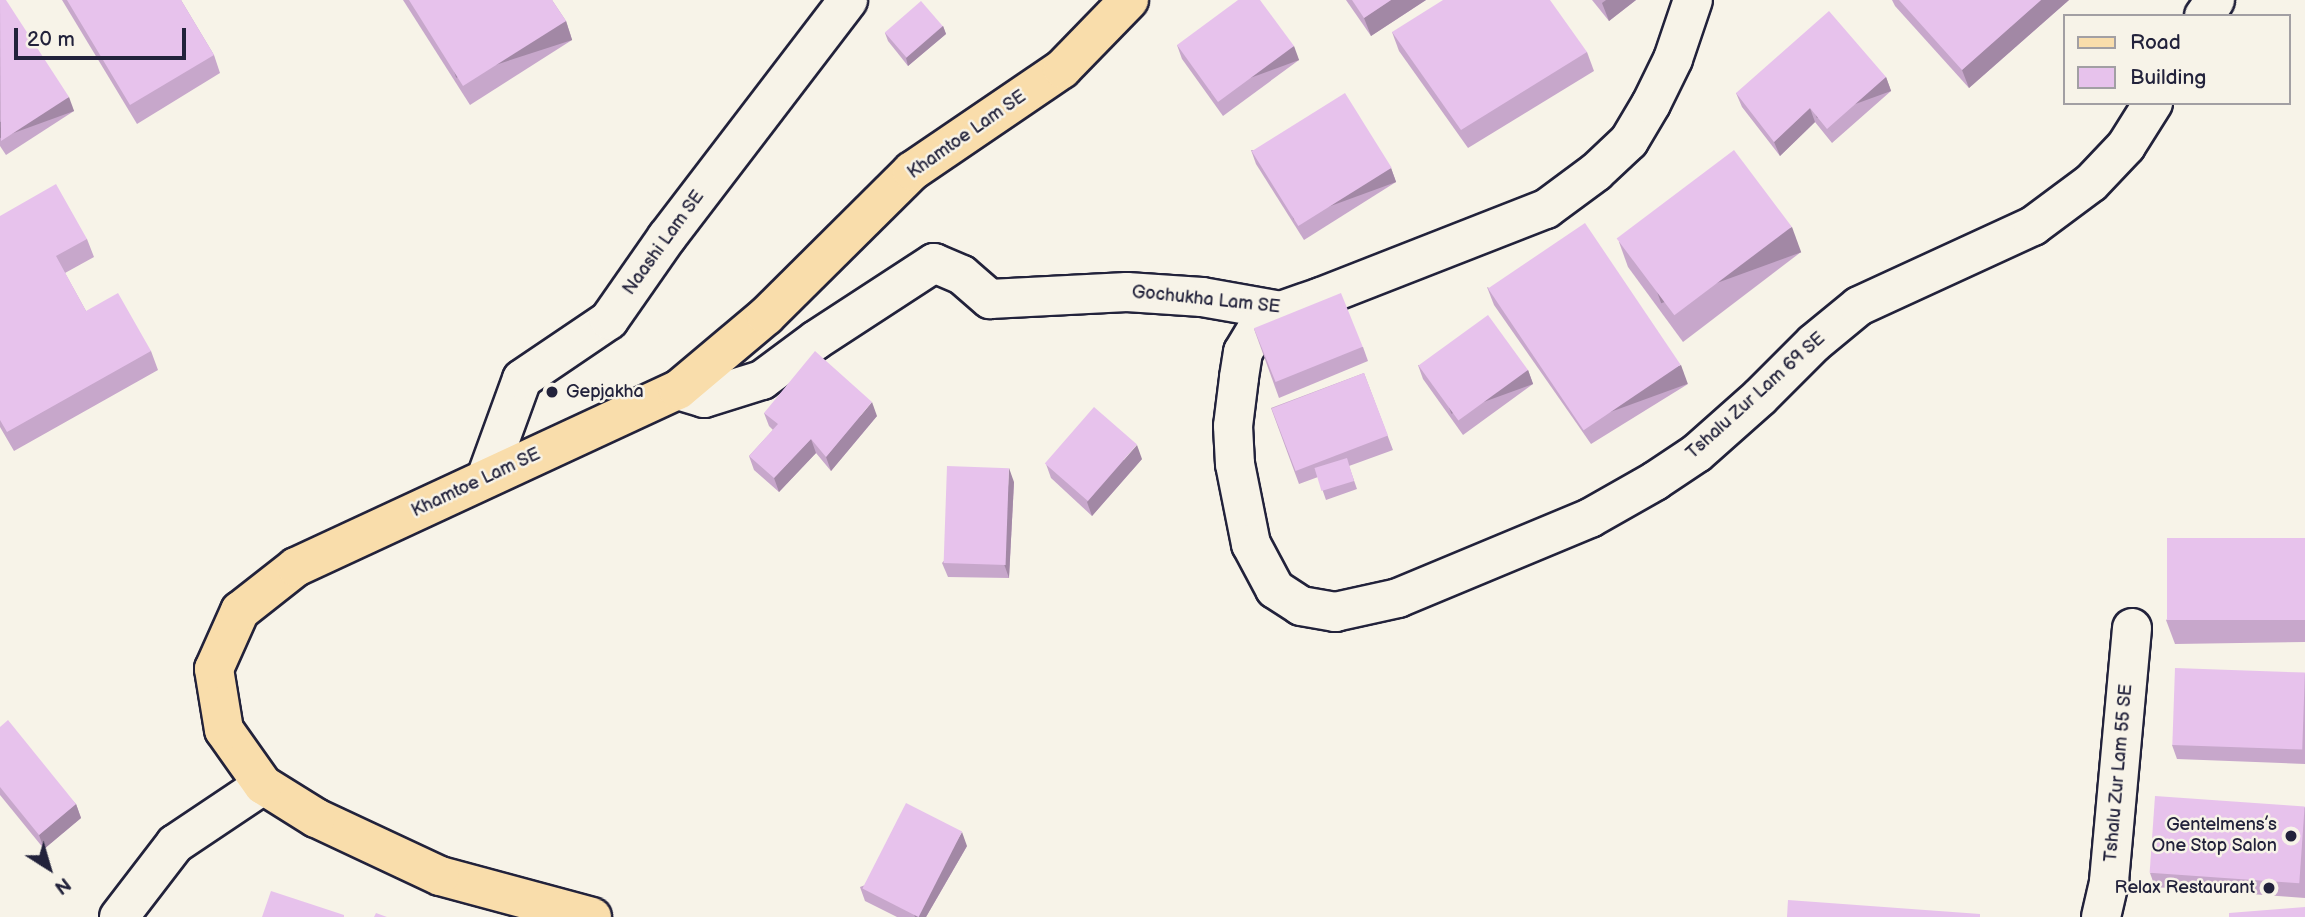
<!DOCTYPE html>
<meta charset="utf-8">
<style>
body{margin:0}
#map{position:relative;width:2305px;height:917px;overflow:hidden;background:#f7f3e8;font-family:"Balsamiq Sans",sans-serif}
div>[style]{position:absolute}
.roads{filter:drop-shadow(2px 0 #22223b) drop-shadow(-2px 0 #22223b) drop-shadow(0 2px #22223b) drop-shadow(0 -2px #22223b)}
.minor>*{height:38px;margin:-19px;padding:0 19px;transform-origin:19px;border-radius:19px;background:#f7f3e8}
.major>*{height:38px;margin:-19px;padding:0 19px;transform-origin:19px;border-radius:19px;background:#f9ddab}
.wall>*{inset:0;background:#c7a7cb}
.shaded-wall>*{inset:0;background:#a288a5;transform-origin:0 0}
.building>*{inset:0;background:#e7c2ec;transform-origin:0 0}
.dots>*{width:19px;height:19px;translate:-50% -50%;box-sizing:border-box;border:4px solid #f7f3e8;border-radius:50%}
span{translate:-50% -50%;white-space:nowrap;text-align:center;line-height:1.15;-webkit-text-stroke:5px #f7f3e8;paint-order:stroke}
.street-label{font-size:18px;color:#22223b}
.poi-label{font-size:18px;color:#22223b}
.left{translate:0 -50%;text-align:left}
.right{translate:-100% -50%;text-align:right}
.legend{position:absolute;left:2063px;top:14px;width:228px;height:91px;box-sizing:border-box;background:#f7f3e8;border:2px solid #a29fa3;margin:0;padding:9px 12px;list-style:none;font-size:21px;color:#22223b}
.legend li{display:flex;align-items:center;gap:14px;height:35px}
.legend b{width:35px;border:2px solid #a29fa3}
.north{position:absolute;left:14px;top:833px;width:70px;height:70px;-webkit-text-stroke:5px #f7f3e8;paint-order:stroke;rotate:143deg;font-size:19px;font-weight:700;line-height:28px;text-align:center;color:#22223b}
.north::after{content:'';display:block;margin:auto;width:24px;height:32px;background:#22223b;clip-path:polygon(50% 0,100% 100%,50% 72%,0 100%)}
.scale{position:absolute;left:14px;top:28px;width:172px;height:32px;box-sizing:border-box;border:4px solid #22223b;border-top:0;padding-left:9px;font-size:21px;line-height:24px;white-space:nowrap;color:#22223b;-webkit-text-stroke:5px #f7f3e8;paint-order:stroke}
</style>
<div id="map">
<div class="roads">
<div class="minor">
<i style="left:2204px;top:16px;width:19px;rotate:-55deg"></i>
<i style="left:1281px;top:311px;width:33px;rotate:141deg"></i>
<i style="left:1255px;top:332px;width:23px;rotate:121deg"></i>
<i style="left:1243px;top:352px;width:26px;rotate:99deg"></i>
<i style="left:1239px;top:378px;width:48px;rotate:97.1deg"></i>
<i style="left:1233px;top:426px;width:38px;rotate:87deg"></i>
<i style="left:1235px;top:464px;width:82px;rotate:78.7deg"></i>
<i style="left:1251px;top:544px;width:51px;rotate:61.9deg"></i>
<i style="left:1275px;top:589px;width:31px;rotate:33deg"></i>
<i style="left:1301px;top:606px;width:35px;rotate:10deg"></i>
<i style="left:1335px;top:612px;width:65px;rotate:-12.5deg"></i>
<i style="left:1398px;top:598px;width:208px;rotate:-22.6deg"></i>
<i style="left:1590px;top:518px;width:75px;rotate:-29.6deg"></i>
<i style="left:1655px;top:481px;width:50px;rotate:-33.7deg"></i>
<i style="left:1697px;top:453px;width:84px;rotate:-41.6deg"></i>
<i style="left:1760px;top:397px;width:76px;rotate:-45deg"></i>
<i style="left:1814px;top:343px;width:58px;rotate:-39.4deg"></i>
<i style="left:1859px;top:306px;width:192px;rotate:-24.7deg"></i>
<i style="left:2033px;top:226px;width:72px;rotate:-36.6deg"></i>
<i style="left:2091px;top:183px;width:51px;rotate:-46.6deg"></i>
<i style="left:2126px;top:146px;width:51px;rotate:-57.9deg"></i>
<i style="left:678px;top:390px;width:27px;rotate:17deg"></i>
<i style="left:704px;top:398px;width:61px;rotate:-17.2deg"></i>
<i style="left:762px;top:380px;width:67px;rotate:-36.5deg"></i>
<i style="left:816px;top:340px;width:141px;rotate:-33.1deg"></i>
<i style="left:934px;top:263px;width:30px;rotate:23deg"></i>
<i style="left:962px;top:275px;width:37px;rotate:41deg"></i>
<i style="left:990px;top:299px;width:137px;rotate:-2.9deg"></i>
<i style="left:1127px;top:292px;width:75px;rotate:3.8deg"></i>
<i style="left:1202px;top:297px;width:80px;rotate:10deg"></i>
<i style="left:1281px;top:311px;width:42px;rotate:-19.3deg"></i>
<i style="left:1321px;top:297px;width:242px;rotate:-21.4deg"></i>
<i style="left:1546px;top:209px;width:62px;rotate:-36.5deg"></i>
<i style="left:1596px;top:172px;width:45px;rotate:-43.2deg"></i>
<i style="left:1629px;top:141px;width:43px;rotate:-59.3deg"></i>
<i style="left:1651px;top:104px;width:50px;rotate:-63.9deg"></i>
<i style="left:1673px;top:59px;width:62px;rotate:-71.3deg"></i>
<i style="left:486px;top:478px;width:105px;rotate:-70deg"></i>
<i style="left:522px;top:379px;width:105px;rotate:-34.1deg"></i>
<i style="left:609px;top:320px;width:101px;rotate:-55.1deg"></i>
<i style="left:667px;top:237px;width:298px;rotate:-52.6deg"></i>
<i style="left:119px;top:917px;width:92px;rotate:-52.5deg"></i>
<i style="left:175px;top:844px;width:106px;rotate:-33.8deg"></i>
<i style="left:2101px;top:917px;width:37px;rotate:-77deg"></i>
<i style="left:2109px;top:881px;width:254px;rotate:-84.8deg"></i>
</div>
<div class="major">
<i style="left:592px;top:917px;width:157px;rotate:-164.9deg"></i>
<i style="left:440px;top:876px;width:137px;rotate:-154.9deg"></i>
<i style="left:316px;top:818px;width:62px;rotate:-148.1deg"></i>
<i style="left:263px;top:785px;width:67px;rotate:-125.3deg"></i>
<i style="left:224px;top:730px;width:62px;rotate:-99.3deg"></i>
<i style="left:214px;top:669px;width:64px;rotate:-65.9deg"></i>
<i style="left:240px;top:611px;width:71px;rotate:-38.2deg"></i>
<i style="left:296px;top:567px;width:421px;rotate:-24.9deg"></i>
<i style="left:678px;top:390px;width:115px;rotate:-40.1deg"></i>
<i style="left:766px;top:316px;width:206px;rotate:-44.8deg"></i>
<i style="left:912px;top:171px;width:181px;rotate:-34.2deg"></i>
<i style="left:1062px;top:69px;width:96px;rotate:-45.8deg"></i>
</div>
</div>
<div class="wall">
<i style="clip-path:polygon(0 0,74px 111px,6px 155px,0 146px)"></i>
<i style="clip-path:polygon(62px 0,181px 0,214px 55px,220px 73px,137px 124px)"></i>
<i style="clip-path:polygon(403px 0,552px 0,566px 21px,572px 40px,470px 105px)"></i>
<i style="clip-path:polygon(1346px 0,1426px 0,1371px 36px)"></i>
<i style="clip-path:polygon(1592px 0,1636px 0,1609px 21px)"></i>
<i style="clip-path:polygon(1892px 0,2069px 0,1969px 88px,1895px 6px)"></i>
<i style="clip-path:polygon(943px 26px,946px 34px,908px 66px,888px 41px,885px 33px)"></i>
<i style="clip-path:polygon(1392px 32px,1587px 52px,1594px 71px,1468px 148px,1399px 51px)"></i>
<i style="clip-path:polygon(1177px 45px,1299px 60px,1223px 116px,1182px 59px)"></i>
<i style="clip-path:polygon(1886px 77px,1891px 91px,1832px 143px,1815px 122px,1780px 156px,1742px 107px,1736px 93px)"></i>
<i style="clip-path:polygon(1251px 150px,1391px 168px,1396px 182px,1304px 240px,1256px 164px)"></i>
<i style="clip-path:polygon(0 216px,87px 239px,94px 257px,65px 273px,86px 311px,151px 351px,158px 370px,14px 451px,0 427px)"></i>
<i style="clip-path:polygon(1619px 242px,1801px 252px,1683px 342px,1628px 267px)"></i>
<i style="clip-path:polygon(1487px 287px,1688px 384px,1591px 444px,1494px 305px)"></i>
<i style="clip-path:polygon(1254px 329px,1363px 347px,1368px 361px,1279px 398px)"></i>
<i style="clip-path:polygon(1418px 365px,1528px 370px,1533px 384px,1463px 435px,1423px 379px)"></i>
<i style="clip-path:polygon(1364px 373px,1393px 450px,1349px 466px,1357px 489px,1326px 500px,1318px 477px,1299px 484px,1271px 408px)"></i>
<i style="clip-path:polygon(764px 413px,877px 416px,831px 471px,816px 453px,779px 492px,754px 470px,749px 456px,773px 430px,769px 426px)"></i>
<i style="clip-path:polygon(1142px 459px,1092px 516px,1051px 478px,1046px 464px)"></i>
<i style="clip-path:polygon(1014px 482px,1009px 578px,948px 577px,942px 563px)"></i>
<i style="clip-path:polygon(2305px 538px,2305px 642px,2175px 644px,2166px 620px)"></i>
<i style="clip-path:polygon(2305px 673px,2305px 764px,2177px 759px,2172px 745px)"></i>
<i style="clip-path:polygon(0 727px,76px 804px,81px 818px,44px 849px,0 795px)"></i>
<i style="clip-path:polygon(2305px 807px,2305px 898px,2155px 887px,2150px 873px)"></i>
<i style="clip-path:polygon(967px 846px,926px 917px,897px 917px,865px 901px,860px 887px)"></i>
</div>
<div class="shaded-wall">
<i style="clip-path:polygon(1391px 0,1426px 0,1371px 36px,1364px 18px)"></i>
<i style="clip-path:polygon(1606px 0,1636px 0,1609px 21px,1602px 3px)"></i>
<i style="clip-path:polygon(2041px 0,2069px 0,1969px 88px,1962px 70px)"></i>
<i style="left:566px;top:21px;width:20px;height:122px;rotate:72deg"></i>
<i style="clip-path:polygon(943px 26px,946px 34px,908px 66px,906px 58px)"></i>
<i style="left:1294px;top:46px;width:15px;height:94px;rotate:70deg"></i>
<i style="left:1886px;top:77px;width:15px;height:79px;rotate:70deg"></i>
<i style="left:69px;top:97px;width:15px;height:81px;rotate:70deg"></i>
<i style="clip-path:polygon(1810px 108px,1815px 122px,1780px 156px,1774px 142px)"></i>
<i style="left:1391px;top:168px;width:15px;height:109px;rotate:70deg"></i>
<i style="left:1792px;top:227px;width:27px;height:149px;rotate:70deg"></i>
<i style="left:1681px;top:365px;width:20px;height:114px;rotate:70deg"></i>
<i style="left:1528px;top:370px;width:15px;height:87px;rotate:70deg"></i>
<i style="clip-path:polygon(872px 402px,877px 416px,831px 471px,826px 457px)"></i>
<i style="clip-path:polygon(811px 439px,816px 453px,779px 492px,774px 478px)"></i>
<i style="clip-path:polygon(1137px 445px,1142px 459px,1092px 516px,1087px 502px)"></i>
<i style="clip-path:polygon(1009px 468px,1014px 482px,1009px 578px,1004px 564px)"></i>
<i style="clip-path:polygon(76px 804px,81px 818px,44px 849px,39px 835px)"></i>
<i style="clip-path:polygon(962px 832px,967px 846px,926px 917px,915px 917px,914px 914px)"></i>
</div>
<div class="building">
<i style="clip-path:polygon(0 0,6px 0,69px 97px,1px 141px)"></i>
<i style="clip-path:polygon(67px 0,181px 0,214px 55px,130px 105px)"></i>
<i style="clip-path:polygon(409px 0,552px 0,566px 21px,463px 86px)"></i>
<i style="clip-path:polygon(1238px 0,1260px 0,1294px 46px,1218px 102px,1177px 45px)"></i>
<i style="clip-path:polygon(1352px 0,1391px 0,1364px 18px)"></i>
<i style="clip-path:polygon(1443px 0,1550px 0,1587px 52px,1461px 130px,1392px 32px)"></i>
<i style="clip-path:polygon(1899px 0,2041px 0,1962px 70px)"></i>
<i style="left:921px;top:1px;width:33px;height:48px;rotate:49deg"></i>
<i style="clip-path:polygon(1829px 11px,1886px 77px,1827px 129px,1810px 108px,1774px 142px,1736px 93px)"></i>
<i style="left:1345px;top:93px;width:88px;height:110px;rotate:58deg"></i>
<i style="left:1734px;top:150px;width:96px;height:147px;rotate:53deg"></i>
<i style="clip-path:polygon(56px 184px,87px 239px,56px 256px,86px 311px,118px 293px,151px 351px,7px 432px,0 420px,0 216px)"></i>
<i style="left:1585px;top:223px;width:171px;height:117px;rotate:56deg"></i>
<i style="left:1341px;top:293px;width:58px;height:94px;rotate:68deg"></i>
<i style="left:1488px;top:315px;width:68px;height:86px;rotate:54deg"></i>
<i style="clip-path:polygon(815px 351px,872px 402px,826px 457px,811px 439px,774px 478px,749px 456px,778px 424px,764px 413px)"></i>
<i style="left:1364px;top:373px;width:67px;height:99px;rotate:69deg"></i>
<i style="left:1094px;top:407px;width:57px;height:75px;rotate:41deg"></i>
<i style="left:1347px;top:458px;width:24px;height:34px;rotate:73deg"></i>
<i style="left:947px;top:466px;width:62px;height:97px;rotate:2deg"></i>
<i style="left:2167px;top:538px;width:138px;height:82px"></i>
<i style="left:2175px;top:668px;width:130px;height:77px;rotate:2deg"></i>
<i style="clip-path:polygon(8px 720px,76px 804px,39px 835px,0 787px,0 727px)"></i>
<i style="left:2155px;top:796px;width:150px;height:77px;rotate:4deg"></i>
<i style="left:906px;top:803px;width:63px;height:96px;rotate:27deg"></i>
<i style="clip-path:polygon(271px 891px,344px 915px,344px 917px,262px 917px)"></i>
<i style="clip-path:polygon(1788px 900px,1980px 914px,1980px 917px,1787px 917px)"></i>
<i style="clip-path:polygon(2305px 907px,2305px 917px,2229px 917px,2229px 913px)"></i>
<i style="clip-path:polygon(376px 913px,387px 917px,374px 917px)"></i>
</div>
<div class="dots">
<i style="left:552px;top:392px;background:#22223b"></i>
<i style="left:2291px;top:836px;background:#22223b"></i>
<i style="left:2269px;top:888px;background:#22223b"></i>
</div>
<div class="street-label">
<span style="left:967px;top:135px;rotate:-35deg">Khamtoe Lam SE</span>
<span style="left:664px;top:243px;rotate:-54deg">Naashi Lam SE</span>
<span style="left:1206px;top:300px;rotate:6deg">Gochukha Lam SE</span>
<span style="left:1756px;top:396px;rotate:-42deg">Tshalu Zur Lam 69 SE</span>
<span style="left:476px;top:483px;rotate:-25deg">Khamtoe Lam SE</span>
<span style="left:2119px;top:773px;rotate:-85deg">Tshalu Zur Lam 55 SE</span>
</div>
<div class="poi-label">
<span class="left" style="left:566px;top:392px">Gepjakha</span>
<span class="right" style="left:2277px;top:836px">Gentelmens’s<br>One Stop Salon</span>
<span class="right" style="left:2255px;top:888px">Relax Restaurant</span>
</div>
<ul class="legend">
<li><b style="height:9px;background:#f9ddab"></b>Road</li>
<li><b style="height:19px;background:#e7c2ec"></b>Building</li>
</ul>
<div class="north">N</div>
<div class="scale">20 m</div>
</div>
